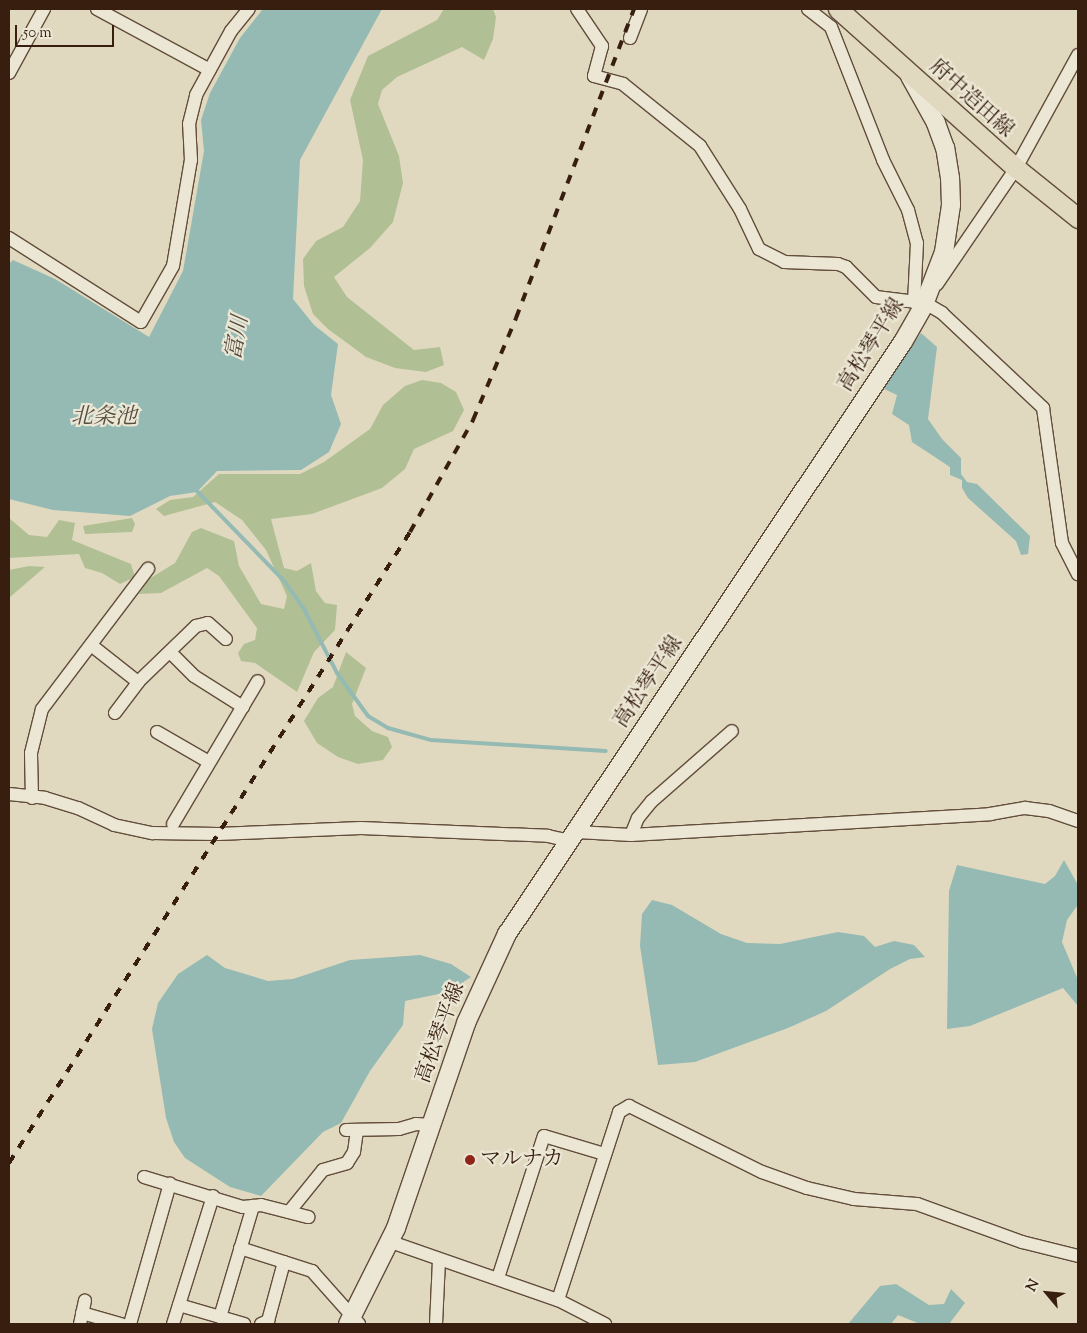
<!DOCTYPE html>
<meta charset="utf-8">
<style>
body{margin:0}
#map{position:relative;width:1087px;height:1333px;overflow:hidden;background:#e1d9bf;font-family:"Sorts Mill Goudy","Noto Serif JP",serif}
div>[style]{position:absolute}
.green>*{inset:0;background:#b0c094}
.water>*{inset:0;background:#94bab3}
.stream>*{height:4px;margin:-2px;padding:0 2px;transform-origin:2px;border-radius:2px;background:#94bab3}
.roads{filter:drop-shadow(1px 0 #624d3a) drop-shadow(-1px 0 #624d3a) drop-shadow(0 1px #624d3a) drop-shadow(0 -1px #624d3a)}
.street>*{height:12px;margin:-6px;padding:0 6px;transform-origin:6px;border-radius:6px;background:#ece6d5}
.secondary>*{height:18px;margin:-9px;padding:0 9px;transform-origin:9px;border-radius:9px;background:#ece6d5}
.primary>*{height:19px;margin:-9.5px;padding:0 9.5px;transform-origin:9.5px;border-radius:9.5px;background:#e1d9bf}
.rail>*{height:4px;margin-top:-2px;transform-origin:0;background:repeating-linear-gradient(90deg,#371e0e 0 9px,transparent 0 18px)}
.dots>*{width:14px;height:14px;translate:-50% -50%;box-sizing:border-box;border:2px solid #ece6d5;border-radius:50%}
span{translate:-50% -50%;white-space:nowrap;text-align:center;line-height:1.15;-webkit-text-stroke:4.5px #ece6d5;paint-order:stroke}
.street-label{font-size:21px;color:#371e0e}
.poi-label{font-size:21px;color:#371e0e}
.left{translate:0 -50%;text-align:left}
.water-label{font-size:22px;color:#534d40;font-style:italic}
.frame{position:absolute;inset:0;border:10px solid #371e0e;pointer-events:none}
.north{position:absolute;left:1022px;top:1268px;width:50px;height:50px;-webkit-text-stroke:4px #ece6d5;paint-order:stroke;rotate:298deg;font-size:14px;font-weight:700;line-height:20px;text-align:center;color:#371e0e}
.north::after{content:'';display:block;margin:auto;width:18px;height:22px;background:#371e0e;clip-path:polygon(50% 0,100% 100%,50% 72%,0 100%)}
.scale{position:absolute;left:15px;top:25px;width:99px;height:22px;box-sizing:border-box;border:2px solid #371e0e;border-top:0;padding-left:6px;font-size:15px;line-height:18px;white-space:nowrap;color:#371e0e;-webkit-text-stroke:4px #ece6d5;paint-order:stroke}
</style>
<div id="map">
<div class="green">
<i style="clip-path:polygon(444px 9px,493px 9px,496px 17px,493px 39px,484px 60px,462px 47px,397px 77px,382px 90px,378px 104px,399px 156px,403px 183px,393px 222px,370px 248px,334px 277px,347px 297px,414px 350px,440px 347px,444px 365px,426px 372px,395px 368px,366px 357px,328px 329px,313px 314px,304px 286px,303px 259px,316px 241px,343px 227px,360px 201px,363px 160px,350px 100px,368px 56px,437px 20px)"></i>
<i style="clip-path:polygon(422px 380px,441px 383px,456px 392px,464px 410px,453px 431px,414px 449px,405px 469px,382px 488px,312px 514px,271px 519px,284px 568px,297px 571px,311px 563px,316px 591px,325px 603px,337px 605px,335px 630px,314px 652px,297px 692px,255px 663px,241px 661px,238px 653px,244px 644px,255px 640px,257px 628px,219px 576px,207px 568px,161px 593px,139px 594px,149px 579px,175px 563px,192px 532px,201px 528px,234px 541px,239px 566px,261px 604px,284px 609px,287px 596px,266px 550px,242px 520px,215px 502px,164px 516px,156px 509px,170px 500px,193px 497px,219px 474px,300px 474px,324px 462px,370px 429px,383px 405px,405px 386px)"></i>
<i style="clip-path:polygon(9px 518px,29px 535px,47px 537px,59px 520px,75px 523px,72px 540px,131px 564px,135px 577px,120px 584px,102px 573px,85px 568px,79px 554px,9px 558px)"></i>
<i style="clip-path:polygon(132px 518px,135px 524px,132px 532px,85px 534px,83px 526px)"></i>
<i style="clip-path:polygon(29px 566px,45px 567px,9px 598px,9px 570px)"></i>
<i style="clip-path:polygon(346px 652px,366px 668px,352px 704px,355px 716px,372px 731px,388px 737px,392px 747px,383px 760px,358px 764px,338px 757px,317px 743px,304px 721px,318px 698px,333px 687px)"></i>
</div>
<div class="water">
<i style="clip-path:polygon(263px 9px,382px 9px,300px 160px,293px 299px,314px 325px,338px 344px,331px 395px,341px 424px,329px 452px,301px 470px,217px 471px,197px 492px,170px 496px,130px 516px,53px 510px,9px 499px,9px 264px,13px 260px,55px 279px,149px 337px,183px 271px,204px 151px,201px 120px,210px 93px,240px 38px)"></i>
<i style="clip-path:polygon(921px 333px,937px 347px,928px 419px,942px 439px,961px 458px,961px 474px,967px 482px,977px 484px,1030px 536px,1028px 554px,1021px 555px,1016px 541px,968px 498px,962px 488px,962px 480px,950px 475px,950px 467px,912px 442px,909px 425px,892px 414px,897px 395px,882px 388px)"></i>
<i style="clip-path:polygon(1064px 860px,1078px 885px,1077px 906px,1067px 920px,1062px 942px,1078px 980px,1078px 1006px,1063px 988px,970px 1026px,947px 1029px,949px 891px,957px 865px,1045px 884px,1055px 876px)"></i>
<i style="clip-path:polygon(652px 900px,672px 905px,721px 934px,747px 943px,780px 944px,838px 932px,864px 936px,875px 947px,894px 941px,914px 945px,925px 957px,910px 959px,890px 969px,826px 1011px,788px 1028px,695px 1062px,658px 1065px,640px 946px,642px 914px)"></i>
<i style="clip-path:polygon(207px 955px,225px 968px,268px 981px,293px 979px,350px 960px,420px 955px,451px 964px,471px 977px,448px 992px,405px 1001px,403px 1025px,370px 1071px,341px 1123px,323px 1132px,261px 1196px,230px 1187px,185px 1158px,174px 1142px,166px 1118px,152px 1029px,158px 1003px,178px 974px)"></i>
<i style="clip-path:polygon(896px 1284px,929px 1305px,944px 1304px,951px 1289px,965px 1303px,949px 1324px,920px 1324px,898px 1315px,891px 1324px,848px 1324px,880px 1286px)"></i>
</div>
<div class="stream">
<i style="left:195px;top:489px;width:129px;rotate:45.9deg"></i>
<i style="left:285px;top:582px;width:35px;rotate:55deg"></i>
<i style="left:305px;top:611px;width:70px;rotate:62.7deg"></i>
<i style="left:337px;top:673px;width:53px;rotate:54.2deg"></i>
<i style="left:368px;top:716px;width:23px;rotate:31deg"></i>
<i style="left:388px;top:728px;width:45px;rotate:15.6deg"></i>
<i style="left:431px;top:740px;width:175px;rotate:3.6deg"></i>
</div>
<div class="roads">
<div class="street">
<i style="left:97px;top:9px;width:128px;rotate:28.4deg"></i>
<i style="left:577px;top:9px;width:45px;rotate:56deg"></i>
<i style="left:602px;top:46px;width:31px;rotate:105deg"></i>
<i style="left:594px;top:76px;width:30px;rotate:15deg"></i>
<i style="left:623px;top:84px;width:99px;rotate:38.8deg"></i>
<i style="left:700px;top:146px;width:75px;rotate:57.6deg"></i>
<i style="left:740px;top:209px;width:44px;rotate:64.6deg"></i>
<i style="left:759px;top:249px;width:28px;rotate:27deg"></i>
<i style="left:784px;top:262px;width:54px;rotate:2.1deg"></i>
<i style="left:838px;top:264px;width:9px;rotate:21deg"></i>
<i style="left:846px;top:267px;width:42px;rotate:45deg"></i>
<i style="left:876px;top:297px;width:49px;rotate:7deg"></i>
<i style="left:925px;top:303px;width:20px;rotate:30deg"></i>
<i style="left:942px;top:313px;width:139px;rotate:43.2deg"></i>
<i style="left:1043px;top:408px;width:136px;rotate:82deg"></i>
<i style="left:1062px;top:543px;width:35px;rotate:63deg"></i>
<i style="left:808px;top:9px;width:29px;rotate:38deg"></i>
<i style="left:831px;top:27px;width:143px;rotate:68.6deg"></i>
<i style="left:883px;top:160px;width:56px;rotate:63.4deg"></i>
<i style="left:908px;top:210px;width:34px;rotate:75deg"></i>
<i style="left:917px;top:243px;width:59px;rotate:92.9deg"></i>
<i style="left:630px;top:38px;width:31px;rotate:-69deg"></i>
<i style="left:9px;top:73px;width:73px;rotate:-61.3deg"></i>
<i style="left:9px;top:238px;width:156px;rotate:32.5deg"></i>
<i style="left:141px;top:322px;width:64px;rotate:-60.3deg"></i>
<i style="left:173px;top:266px;width:108px;rotate:-80.4deg"></i>
<i style="left:191px;top:160px;width:36px;rotate:-93deg"></i>
<i style="left:189px;top:124px;width:30px;rotate:-76deg"></i>
<i style="left:196px;top:95px;width:73px;rotate:-61.3deg"></i>
<i style="left:231px;top:31px;width:28px;rotate:-51deg"></i>
<i style="left:937px;top:284px;width:140px;rotate:-55.7deg"></i>
<i style="left:1016px;top:168px;width:129px;rotate:-61.2deg"></i>
<i style="left:91px;top:645px;width:60px;rotate:38.2deg"></i>
<i style="left:138px;top:682px;width:81px;rotate:-44deg"></i>
<i style="left:196px;top:626px;width:12px;rotate:-14deg"></i>
<i style="left:208px;top:623px;width:24px;rotate:42deg"></i>
<i style="left:170px;top:652px;width:34px;rotate:45deg"></i>
<i style="left:194px;top:676px;width:58px;rotate:32.3deg"></i>
<i style="left:115px;top:713px;width:39px;rotate:-53deg"></i>
<i style="left:157px;top:732px;width:60px;rotate:30deg"></i>
<i style="left:9px;top:794px;width:36px;rotate:6deg"></i>
<i style="left:45px;top:798px;width:34px;rotate:17deg"></i>
<i style="left:78px;top:808px;width:40px;rotate:25deg"></i>
<i style="left:114px;top:825px;width:40px;rotate:12deg"></i>
<i style="left:153px;top:833px;width:65px;rotate:0.9deg"></i>
<i style="left:218px;top:834px;width:143px;rotate:-2.4deg"></i>
<i style="left:361px;top:828px;width:187px;rotate:2.4deg"></i>
<i style="left:548px;top:836px;width:23px;rotate:13deg"></i>
<i style="left:32px;top:798px;width:45px;rotate:-91.3deg"></i>
<i style="left:31px;top:753px;width:45px;rotate:-76deg"></i>
<i style="left:42px;top:709px;width:176px;rotate:-52.9deg"></i>
<i style="left:173px;top:824px;width:166px;rotate:-59.3deg"></i>
<i style="left:577px;top:832px;width:54px;rotate:3.2deg"></i>
<i style="left:631px;top:835px;width:360px;rotate:-3.3deg"></i>
<i style="left:990px;top:814px;width:36px;rotate:-10deg"></i>
<i style="left:1025px;top:808px;width:24px;rotate:7deg"></i>
<i style="left:1049px;top:811px;width:31px;rotate:19deg"></i>
<i style="left:631px;top:835px;width:18px;rotate:-68deg"></i>
<i style="left:638px;top:818px;width:22px;rotate:-51deg"></i>
<i style="left:652px;top:801px;width:106px;rotate:-41.2deg"></i>
<i style="left:346px;top:1130px;width:53px;rotate:-1.1deg"></i>
<i style="left:399px;top:1129px;width:18px;rotate:-16deg"></i>
<i style="left:416px;top:1124px;width:15px;rotate:4deg"></i>
<i style="left:144px;top:1177px;width:103px;rotate:16.9deg"></i>
<i style="left:243px;top:1207px;width:18px;rotate:-6deg"></i>
<i style="left:261px;top:1205px;width:49px;rotate:14.3deg"></i>
<i style="left:289px;top:1212px;width:54px;rotate:-51deg"></i>
<i style="left:323px;top:1170px;width:25px;rotate:-16deg"></i>
<i style="left:347px;top:1163px;width:13px;rotate:-58deg"></i>
<i style="left:354px;top:1152px;width:21px;rotate:-82deg"></i>
<i style="left:391px;top:1242px;width:177px;rotate:19.2deg"></i>
<i style="left:558px;top:1300px;width:53px;rotate:27.1deg"></i>
<i style="left:240px;top:1248px;width:76px;rotate:17.7deg"></i>
<i style="left:312px;top:1271px;width:71px;rotate:48.4deg"></i>
<i style="left:498px;top:1278px;width:149px;rotate:-72.1deg"></i>
<i style="left:544px;top:1136px;width:63px;rotate:16.7deg"></i>
<i style="left:558px;top:1300px;width:198px;rotate:-72deg"></i>
<i style="left:619px;top:1112px;width:12px;rotate:-31deg"></i>
<i style="left:629px;top:1106px;width:148px;rotate:26.4deg"></i>
<i style="left:762px;top:1172px;width:48px;rotate:19.6deg"></i>
<i style="left:807px;top:1188px;width:48px;rotate:13.2deg"></i>
<i style="left:854px;top:1199px;width:63px;rotate:4.5deg"></i>
<i style="left:917px;top:1204px;width:112px;rotate:19.9deg"></i>
<i style="left:1022px;top:1242px;width:58px;rotate:14deg"></i>
<i style="left:179px;top:1305px;width:68px;rotate:16.3deg"></i>
<i style="left:82px;top:1313px;width:41px;rotate:15.8deg"></i>
<i style="left:220px;top:1317px;width:116px;rotate:-73.4deg"></i>
<i style="left:80px;top:1324px;width:24px;rotate:-78deg"></i>
<i style="left:130px;top:1324px;width:146px;rotate:-74.1deg"></i>
<i style="left:173px;top:1324px;width:134px;rotate:-72.6deg"></i>
<i style="left:261px;top:1324px;width:8px;rotate:-23deg"></i>
<i style="left:268px;top:1321px;width:61px;rotate:-74.8deg"></i>
<i style="left:436px;top:1324px;width:63px;rotate:-87.3deg"></i>
</div>
<div class="secondary">
<i style="left:348px;top:1324px;width:107px;rotate:-63.4deg"></i>
<i style="left:396px;top:1228px;width:217px;rotate:-71.1deg"></i>
<i style="left:466px;top:1023px;width:98px;rotate:-65.3deg"></i>
<i style="left:507px;top:934px;width:712px;rotate:-56.22deg"></i>
<i style="left:903px;top:342px;width:40px;rotate:-60.3deg"></i>
<i style="left:923px;top:307px;width:59px;rotate:-69.1deg"></i>
<i style="left:944px;top:252px;width:48px;rotate:-81.5deg"></i>
<i style="left:951px;top:205px;width:27px;rotate:-92deg"></i>
<i style="left:950px;top:178px;width:30px;rotate:-99deg"></i>
<i style="left:945px;top:148px;width:27px;rotate:-110deg"></i>
<i style="left:936px;top:123px;width:54px;rotate:-119deg"></i>
</div>
<div class="primary">
<i style="left:838px;top:9px;width:239px;rotate:41.8deg"></i>
<i style="left:1016px;top:168px;width:80px;rotate:38.9deg"></i>
</div>
</div>
<div class="rail">
<i style="left:9px;top:1163px;width:748px;rotate:-57.56deg"></i>
<i style="left:410px;top:532px;width:129px;rotate:-60.6deg"></i>
<i style="left:473px;top:420px;width:111px;rotate:-67.1deg"></i>
<i style="left:516px;top:318px;width:331px;rotate:-69.1deg"></i>
</div>
<div class="dots">
<i style="left:470px;top:1160px;background:#8f2418"></i>
</div>
<div class="street-label">
<span style="left:971px;top:99px;rotate:42deg">府中造田線</span>
<span style="left:872px;top:345px;rotate:-58deg">高松琴平線</span>
<span style="left:649px;top:682px;rotate:-56deg">高松琴平線</span>
<span style="left:441px;top:1033px;rotate:-70deg">高松琴平線</span>
</div>
<div class="poi-label">
<span class="left" style="left:480px;top:1160px">マルナカ</span>
</div>
<div class="water-label">
<span style="left:239px;top:338px;rotate:-80deg">富川</span>
<span style="left:104px;top:419px">北条池</span>
</div>
<div class="frame"></div>
<div class="north">N</div>
<div class="scale">50 m</div>
</div>
